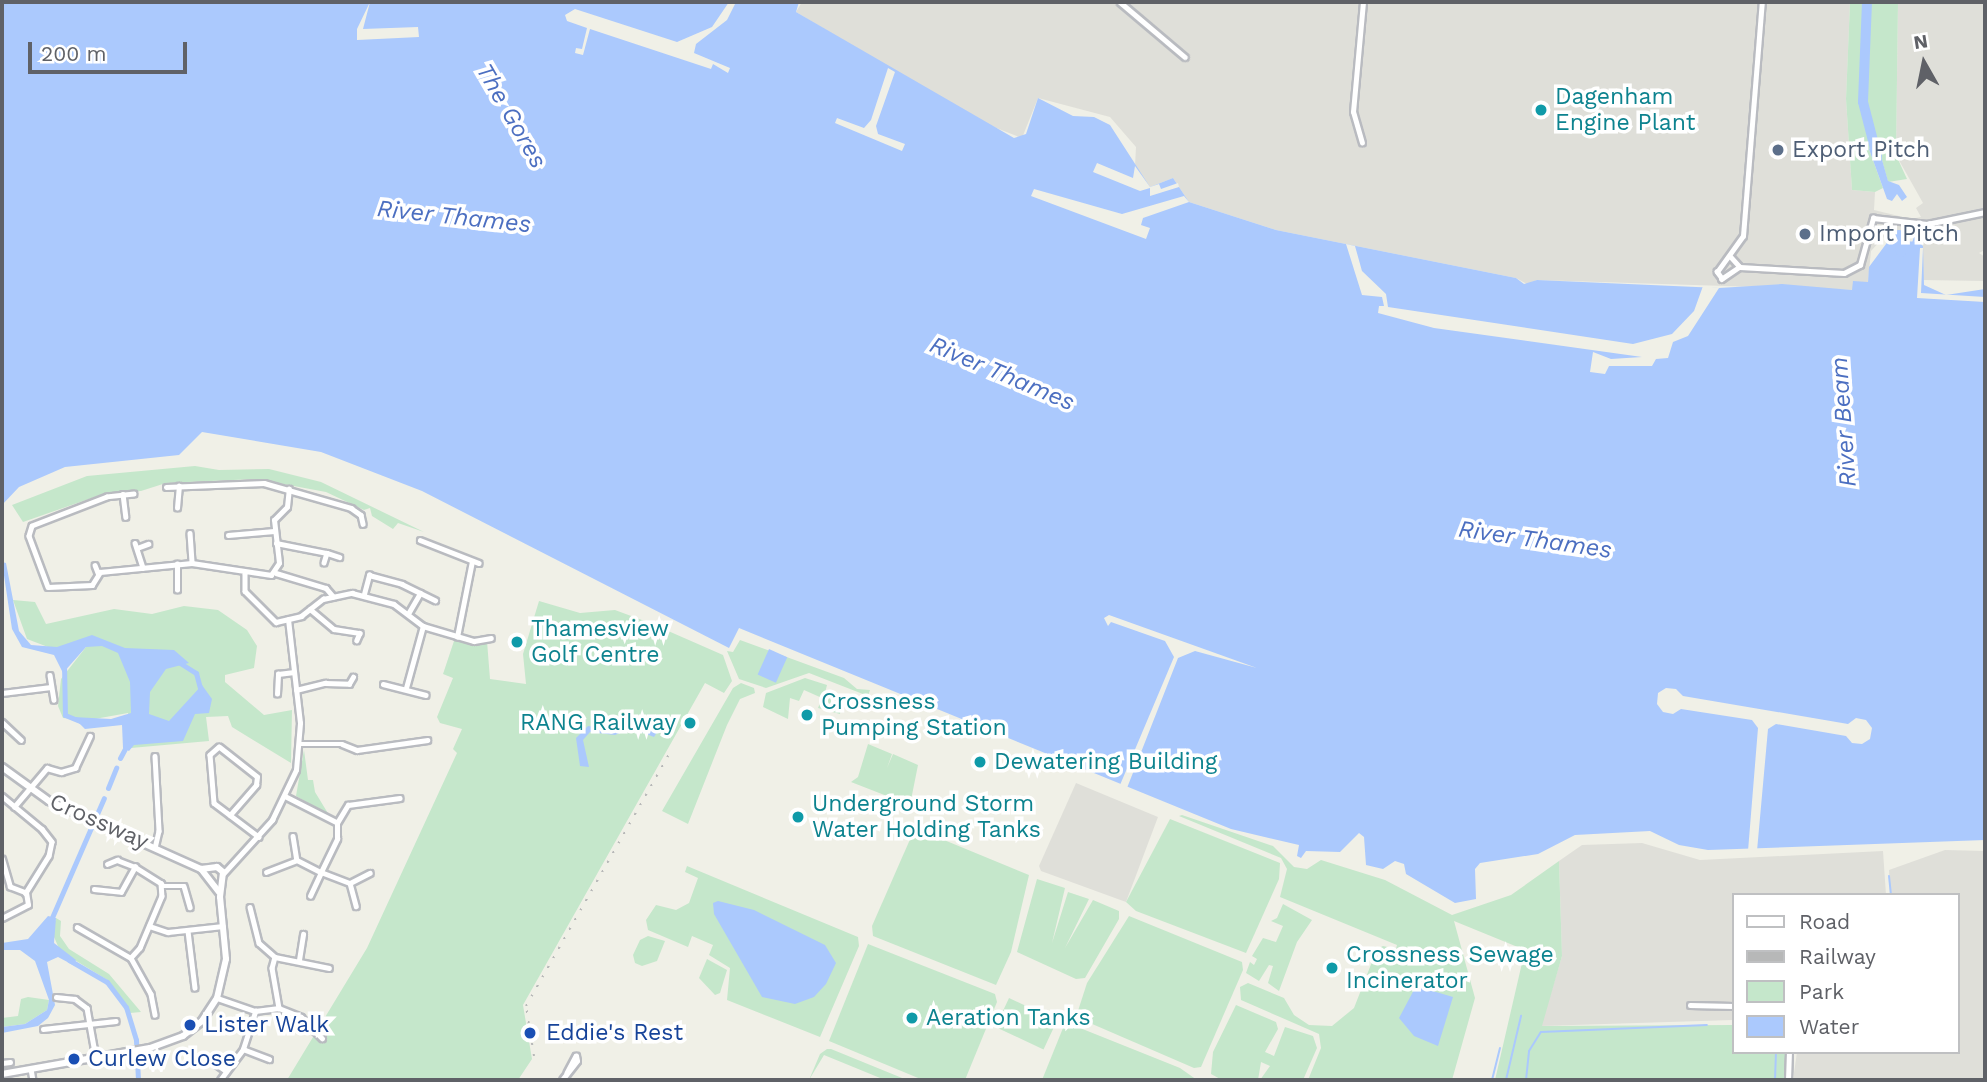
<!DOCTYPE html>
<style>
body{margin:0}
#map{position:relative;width:1987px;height:1082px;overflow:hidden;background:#f0f0e7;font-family:"Work Sans",sans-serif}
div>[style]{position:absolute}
.industrial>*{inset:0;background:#dfdfd9}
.green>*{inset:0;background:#c5e7cb;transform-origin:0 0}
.water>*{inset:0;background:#abc9fd;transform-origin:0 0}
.pier>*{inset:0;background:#f0f0e7}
.stream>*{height:2px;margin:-1px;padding:0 1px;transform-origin:1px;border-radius:1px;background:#abc9fd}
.canal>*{height:5px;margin:-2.5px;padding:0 2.5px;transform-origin:2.5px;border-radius:2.5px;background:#abc9fd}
.river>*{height:10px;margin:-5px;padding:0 5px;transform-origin:5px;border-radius:5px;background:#abc9fd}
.roads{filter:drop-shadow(2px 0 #b9bbc0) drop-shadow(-2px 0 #b9bbc0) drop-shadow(0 2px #b9bbc0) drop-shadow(0 -2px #b9bbc0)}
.street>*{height:4.5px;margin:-2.25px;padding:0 2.25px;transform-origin:2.25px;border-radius:2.25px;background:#fff}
.secondary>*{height:6px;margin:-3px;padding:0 3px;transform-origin:3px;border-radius:3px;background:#fff}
.rail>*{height:2px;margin-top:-1px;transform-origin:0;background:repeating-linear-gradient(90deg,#b7b8b8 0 2px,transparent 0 11px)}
.dots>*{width:19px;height:19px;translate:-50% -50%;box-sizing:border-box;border:4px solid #fff;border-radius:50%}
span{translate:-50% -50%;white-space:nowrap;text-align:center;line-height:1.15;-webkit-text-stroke:7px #fff;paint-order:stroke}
.culture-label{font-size:23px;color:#0d838f}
.left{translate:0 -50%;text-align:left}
.right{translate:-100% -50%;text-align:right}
.service-label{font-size:23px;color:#4e5e75}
.street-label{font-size:23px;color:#5f6167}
.transit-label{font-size:23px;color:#164399}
.water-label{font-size:24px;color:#4c6fc1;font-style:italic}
.frame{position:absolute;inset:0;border:4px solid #5f6167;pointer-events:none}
.legend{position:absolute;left:1732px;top:893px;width:228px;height:161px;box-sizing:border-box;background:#fff;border:2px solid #bfc0c2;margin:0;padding:9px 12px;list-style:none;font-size:21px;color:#5f6167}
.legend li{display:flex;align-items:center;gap:14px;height:35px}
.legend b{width:35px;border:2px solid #bfc0c2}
.north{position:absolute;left:1889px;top:28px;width:70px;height:70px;-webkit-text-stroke:5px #fff;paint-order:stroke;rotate:351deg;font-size:19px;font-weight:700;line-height:28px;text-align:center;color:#5f6167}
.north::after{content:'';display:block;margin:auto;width:24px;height:32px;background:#5f6167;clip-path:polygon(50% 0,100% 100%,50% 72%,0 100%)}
.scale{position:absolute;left:28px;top:42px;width:159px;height:32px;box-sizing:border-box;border:4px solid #5f6167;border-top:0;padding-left:9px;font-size:21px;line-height:24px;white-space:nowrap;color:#5f6167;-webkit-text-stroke:5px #fff;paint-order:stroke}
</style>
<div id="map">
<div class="industrial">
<i style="clip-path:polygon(802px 2px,1850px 2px,1846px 99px,1852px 190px,1875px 192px,1874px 210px,1911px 219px,1921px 217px,1916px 208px,1923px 203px,1896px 155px,1898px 2px,1985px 2px,1985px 250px,1979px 253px,1985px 257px,1985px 281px,1922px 280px,1923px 239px,1896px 234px,1884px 237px,1871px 251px,1868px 282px,1853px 290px,1537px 280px,1527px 284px,1516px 278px,1276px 230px,1189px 202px,1173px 178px,1150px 187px,1135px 166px,1136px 147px,1110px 117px,1038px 98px,1022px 138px,976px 120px,796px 12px)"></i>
<i style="clip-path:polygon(1076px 783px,1158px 817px,1126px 902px,1041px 871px,1039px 866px)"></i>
<i style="clip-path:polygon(1642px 843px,1700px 860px,1883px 851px,1886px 895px,1733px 895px,1733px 1020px,1541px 1026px,1562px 956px,1559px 861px,1582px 845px)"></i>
<i style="clip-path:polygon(1945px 850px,1985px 851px,1985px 1080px,1793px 1080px,1797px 1052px,1957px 1052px,1957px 895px,1890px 895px,1889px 870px)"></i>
</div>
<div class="green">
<i style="clip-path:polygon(1850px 2px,1898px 2px,1896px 155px,1907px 179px,1888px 182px,1877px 142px,1869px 149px,1883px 188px,1875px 192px,1852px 190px,1846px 99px)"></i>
<i style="clip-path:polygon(195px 466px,219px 470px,269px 469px,321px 482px,424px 532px,398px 523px,393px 529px,372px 516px,370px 508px,364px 510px,326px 492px,256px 479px,166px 483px,141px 491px,106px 493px,23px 522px,12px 505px,87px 476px)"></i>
<i style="clip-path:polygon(13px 600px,35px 602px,46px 624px,114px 609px,152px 614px,184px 606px,218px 610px,247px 630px,257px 646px,254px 668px,225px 675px,225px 682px,264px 715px,292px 710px,291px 763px,232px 727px,228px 716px,206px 717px,209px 741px,131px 748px,128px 713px,89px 720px,63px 718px,58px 706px,61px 679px,86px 647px,48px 647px,27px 639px)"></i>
<i style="clip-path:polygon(539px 601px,580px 613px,615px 610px,650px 623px,723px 655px,732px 681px,724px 693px,705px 683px,523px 1005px,532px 1059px,518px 1080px,287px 1080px,367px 948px,457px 753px,453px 749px,462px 729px,440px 723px,437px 717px,453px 678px,443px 674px,454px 641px,487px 641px,490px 679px,526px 684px,523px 654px)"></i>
<i style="clip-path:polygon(740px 640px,844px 678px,857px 689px,870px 690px,868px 696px,809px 673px,766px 688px,739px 679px,727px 651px,733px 652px)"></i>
<i style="clip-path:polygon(805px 678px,827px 685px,825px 693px,842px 698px,840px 714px,818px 708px,822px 698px,804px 690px,799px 701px,790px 698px,788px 719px,763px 707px,766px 693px)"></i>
<i style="clip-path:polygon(741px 683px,754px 688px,755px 693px,740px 699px,727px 725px,688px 824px,662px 811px,733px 688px)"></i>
<i style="clip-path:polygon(868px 744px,892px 754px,887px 768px,893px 754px,918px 765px,910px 805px,851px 782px,858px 777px)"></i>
<i style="clip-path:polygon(304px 750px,308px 780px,313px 780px,315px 792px,329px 815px,296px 796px)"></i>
<i style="clip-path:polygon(1182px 815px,1273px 846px,1294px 867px,1307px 869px,1321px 860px,1385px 880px,1452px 915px,1511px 895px,1559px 861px,1562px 956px,1542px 1026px,1733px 1025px,1733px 1052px,1786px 1052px,1786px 1080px,1495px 1080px,1525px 950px,1454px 921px,1475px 998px,1452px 1080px,1308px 1080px,1321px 1048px,1319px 1034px,1241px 1000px,1240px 987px,1248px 983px,1284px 998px,1294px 1015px,1309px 1025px,1332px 1026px,1354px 1008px,1377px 949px,1383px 946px,1396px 949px,1397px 945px,1280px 897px,1287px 869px,1281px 858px,1179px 816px)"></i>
<i style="clip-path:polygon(1170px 819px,1280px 863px,1279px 879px,1246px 953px,1136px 911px,1126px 902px)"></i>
<i style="clip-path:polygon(915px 828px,1029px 875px,1011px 952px,996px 985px,873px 936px,872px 926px)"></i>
<i style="clip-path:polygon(687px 866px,858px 937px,859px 946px,820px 1037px,727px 1000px,730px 968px,709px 955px,713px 945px,692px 936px,688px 947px,648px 930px,646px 920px,656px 905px,676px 910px,689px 903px,698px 878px,685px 872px)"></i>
<i style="clip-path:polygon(1037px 879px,1065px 888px,1052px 943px,1068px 892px,1089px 899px,1065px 948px,1093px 900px,1119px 911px,1119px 919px,1085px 978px,1076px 979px,1017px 952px)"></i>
<i style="clip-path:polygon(1283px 904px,1312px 920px,1297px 942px,1279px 991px,1268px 983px,1273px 966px,1269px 965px,1259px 981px,1246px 973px,1250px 962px,1254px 965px,1257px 959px,1252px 956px,1263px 938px,1276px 942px,1283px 926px,1271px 921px,1277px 918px)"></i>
<i style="clip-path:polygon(1129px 916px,1242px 962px,1243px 970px,1201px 1067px,1194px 1068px,1076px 1017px,1087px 983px)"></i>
<i style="clip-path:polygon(56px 918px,61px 921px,60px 936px,69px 949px,109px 974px,141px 1012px,130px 1013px,109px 981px,60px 951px,52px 932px)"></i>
<i style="clip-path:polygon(648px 936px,665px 941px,657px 961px,642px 966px,635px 963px,633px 955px,640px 940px)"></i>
<i style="clip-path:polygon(868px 944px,995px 994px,997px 1002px,965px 1080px,923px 1080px,829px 1041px)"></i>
<i style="clip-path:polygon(707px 959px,727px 970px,720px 993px,715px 995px,699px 978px)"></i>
<i style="clip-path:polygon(28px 997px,49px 1000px,47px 1010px,25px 1024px,2px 1027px,2px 1018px,18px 1016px,21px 999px)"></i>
<i style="left:1009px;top:998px;width:53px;height:32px;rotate:25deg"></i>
<i style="clip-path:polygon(1236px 1005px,1276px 1022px,1278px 1029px,1265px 1052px,1274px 1056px,1285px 1027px,1313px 1036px,1317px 1048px,1303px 1080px,1260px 1080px,1270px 1066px,1261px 1062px,1258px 1080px,1222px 1080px,1211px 1074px,1213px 1052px)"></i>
<i style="clip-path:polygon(1070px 1024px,1180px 1068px,1197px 1080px,1042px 1080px,1063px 1028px)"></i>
<i style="clip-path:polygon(827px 1049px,831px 1049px,907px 1080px,885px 1080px,824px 1055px,809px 1080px,820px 1054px)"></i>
</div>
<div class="water">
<i style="clip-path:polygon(2px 2px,799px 2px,796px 12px,1014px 138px,1026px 134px,1038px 98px,1073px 116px,1094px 117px,1110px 125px,1150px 187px,1173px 178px,1189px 202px,1276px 230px,1516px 278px,1524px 284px,1537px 280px,1719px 288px,1782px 284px,1852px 290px,1853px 281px,1868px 282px,1869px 267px,1889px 240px,1919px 242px,1923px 246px,1924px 285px,1946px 295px,1985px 289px,1985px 840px,1708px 850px,1679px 845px,1650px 831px,1575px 835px,1538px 854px,1480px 863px,1475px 869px,1476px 899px,1455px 903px,1406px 874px,1404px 864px,1395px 861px,1383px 869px,1366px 865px,1364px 837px,1359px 833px,1340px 852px,1306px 851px,1301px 858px,1297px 856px,1299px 845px,1231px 829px,739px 628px,729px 648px,422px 491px,321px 452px,202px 432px,179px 455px,65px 467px,19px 487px,2px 505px)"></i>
<i style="clip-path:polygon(1877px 142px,1888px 181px,1899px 185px,1907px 197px,1902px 201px,1897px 194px,1892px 201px,1887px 199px,1869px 149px)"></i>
<i style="clip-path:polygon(2px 562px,6px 563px,19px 631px,31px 645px,57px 647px,92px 635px,125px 648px,174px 650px,189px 663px,166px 669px,150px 692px,149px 714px,169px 721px,202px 685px,212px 699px,209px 713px,195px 714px,183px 741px,134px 745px,129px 751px,123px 748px,122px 725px,85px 729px,73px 717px,111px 719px,131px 713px,130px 682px,118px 653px,102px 646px,86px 647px,63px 673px,54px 655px,22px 647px,12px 629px)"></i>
<i style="left:769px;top:649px;width:20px;height:28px;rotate:24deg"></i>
<i style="clip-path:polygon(628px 717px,650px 723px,658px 718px,659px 729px,654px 737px,631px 728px,615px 735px,590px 732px,583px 740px,589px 767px,580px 766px,576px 738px,588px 726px,613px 730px)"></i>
<i style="clip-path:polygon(718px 901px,754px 910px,825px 945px,836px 963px,826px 984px,814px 997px,795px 1004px,762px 997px,714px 914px,713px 903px)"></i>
<i style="clip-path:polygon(48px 916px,56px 918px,54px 943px,76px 960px,73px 965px,58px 957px,47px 962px,55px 1005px,48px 1018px,38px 1026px,2px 1033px,2px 1027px,25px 1024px,47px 1010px,49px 1000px,35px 961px,20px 950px,2px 950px,2px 943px,28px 939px)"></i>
<i style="clip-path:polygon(1416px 986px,1453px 997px,1438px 1046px,1414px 1036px,1399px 1018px)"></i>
</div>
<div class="pier">
<i style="clip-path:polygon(370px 2px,363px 29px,418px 27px,419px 37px,357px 40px,357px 29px)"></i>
<i style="clip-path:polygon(729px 2px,736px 2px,727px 20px,696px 44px,694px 53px,730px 68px,728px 73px,713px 64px,711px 69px,590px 29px,583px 55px,575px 53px,576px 48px,582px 49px,587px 28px,567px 21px,565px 15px,575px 9px,677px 42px,712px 27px)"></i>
<i style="clip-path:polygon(888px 68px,895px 72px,876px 126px,878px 134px,905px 144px,902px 151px,835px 123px,837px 118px,864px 128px,871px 120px)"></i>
<i style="clip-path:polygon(1097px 163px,1133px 178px,1135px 166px,1150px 187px,1159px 184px,1161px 189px,1178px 183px,1179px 187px,1150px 196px,1150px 188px,1140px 191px,1093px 172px)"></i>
<i style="clip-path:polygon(1034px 189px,1122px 214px,1184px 196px,1189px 202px,1143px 218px,1141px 225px,1150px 228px,1146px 239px,1031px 196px)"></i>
<i style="clip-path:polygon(1346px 244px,1355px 246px,1362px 271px,1386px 294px,1388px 307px,1633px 344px,1672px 334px,1694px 311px,1703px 286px,1719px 288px,1688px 336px,1673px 342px,1668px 358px,1656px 359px,1652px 366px,1609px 366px,1605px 374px,1590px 372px,1593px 352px,1611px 359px,1642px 357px,1434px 328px,1378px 313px,1379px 306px,1384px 306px,1382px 297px,1362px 295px)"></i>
<i style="clip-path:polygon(1920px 248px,1923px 248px,1921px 293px,1985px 297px,1985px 302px,1917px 298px)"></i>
<i style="clip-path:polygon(1109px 615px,1257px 668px,1195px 651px,1178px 658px,1127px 788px,1120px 785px,1174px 657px,1165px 641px,1111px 622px,1108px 626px,1104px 618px)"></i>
<i style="clip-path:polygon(1666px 688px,1676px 689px,1683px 696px,1848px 724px,1856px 718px,1866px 720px,1872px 728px,1870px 739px,1862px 744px,1852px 743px,1846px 736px,1776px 724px,1768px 729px,1757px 851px,1748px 851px,1758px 728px,1752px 720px,1681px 709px,1673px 714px,1663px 712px,1657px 704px,1658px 693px)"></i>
</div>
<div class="stream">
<i style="left:1913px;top:243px;width:13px;rotate:-72deg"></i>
<i style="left:1889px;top:876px;width:19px;rotate:84deg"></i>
<i style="left:1492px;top:1080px;width:33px;rotate:-76deg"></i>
<i style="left:1506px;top:1080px;width:66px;rotate:-76.8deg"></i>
<i style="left:1526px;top:1080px;width:29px;rotate:-84deg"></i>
<i style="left:1529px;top:1051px;width:22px;rotate:-58deg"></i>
<i style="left:1541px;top:1032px;width:166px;rotate:-2.4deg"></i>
<i style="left:1775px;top:1080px;width:28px;rotate:-88deg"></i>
</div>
<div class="canal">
<i style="left:180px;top:663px;width:19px;rotate:32deg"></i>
<i style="left:196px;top:673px;width:20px;rotate:75deg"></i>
<i style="left:64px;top:664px;width:51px;rotate:88.9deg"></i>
<i style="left:65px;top:715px;width:22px;rotate:22deg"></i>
<i style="left:120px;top:758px;width:15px;rotate:-62deg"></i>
<i style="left:108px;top:788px;width:22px;rotate:-68deg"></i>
<i style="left:50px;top:922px;width:135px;rotate:-66.5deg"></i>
<i style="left:69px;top:960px;width:44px;rotate:30.1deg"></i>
<i style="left:107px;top:982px;width:31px;rotate:53deg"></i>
<i style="left:126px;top:1007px;width:34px;rotate:73deg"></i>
<i style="left:136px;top:1040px;width:40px;rotate:87.1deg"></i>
</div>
<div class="river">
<i style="left:1867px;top:2px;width:100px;rotate:92.3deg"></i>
<i style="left:1863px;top:102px;width:56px;rotate:75.5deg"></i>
<i style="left:1899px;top:235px;width:17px;rotate:83deg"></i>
</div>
<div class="roads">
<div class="street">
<i style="left:1120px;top:2px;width:85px;rotate:40.2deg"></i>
<i style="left:1362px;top:143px;width:32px;rotate:-106deg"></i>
<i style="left:1353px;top:112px;width:110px;rotate:-84.8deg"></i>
<i style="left:1731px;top:257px;width:13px;rotate:48deg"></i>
<i style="left:1740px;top:267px;width:104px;rotate:3.3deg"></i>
<i style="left:1844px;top:273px;width:18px;rotate:-27deg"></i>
<i style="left:1860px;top:265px;width:49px;rotate:-74.5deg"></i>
<i style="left:1873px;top:218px;width:54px;rotate:6.3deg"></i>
<i style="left:1927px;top:224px;width:59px;rotate:-11.7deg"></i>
<i style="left:1740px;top:267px;width:22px;rotate:146deg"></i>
<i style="left:1722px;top:279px;width:9px;rotate:-126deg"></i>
<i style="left:1717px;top:272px;width:44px;rotate:-54.2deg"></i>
<i style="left:1743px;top:236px;width:235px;rotate:-85.4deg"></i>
<i style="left:166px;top:487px;width:98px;rotate:-2.3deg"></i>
<i style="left:264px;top:483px;width:91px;rotate:16deg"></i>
<i style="left:351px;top:508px;width:12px;rotate:35deg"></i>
<i style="left:361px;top:515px;width:9px;rotate:77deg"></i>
<i style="left:123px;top:494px;width:23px;rotate:83deg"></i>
<i style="left:134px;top:494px;width:27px;rotate:174deg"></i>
<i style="left:107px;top:497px;width:80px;rotate:158.9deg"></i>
<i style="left:32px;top:526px;width:10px;rotate:107deg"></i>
<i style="left:29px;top:536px;width:54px;rotate:69.6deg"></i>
<i style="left:48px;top:587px;width:44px;rotate:-2.6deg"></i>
<i style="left:92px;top:585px;width:15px;rotate:-58deg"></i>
<i style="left:100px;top:572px;width:92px;rotate:-5.6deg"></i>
<i style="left:192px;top:563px;width:80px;rotate:8.6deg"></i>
<i style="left:271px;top:575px;width:14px;rotate:-56deg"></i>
<i style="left:279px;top:563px;width:43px;rotate:-96.6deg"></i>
<i style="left:274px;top:520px;width:18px;rotate:-45deg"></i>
<i style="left:287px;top:507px;width:18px;rotate:-84deg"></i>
<i style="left:177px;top:508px;width:22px;rotate:-85deg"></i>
<i style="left:190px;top:533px;width:30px;rotate:86deg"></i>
<i style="left:228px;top:535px;width:46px;rotate:-5deg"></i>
<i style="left:420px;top:540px;width:63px;rotate:21.3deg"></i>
<i style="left:135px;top:543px;width:26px;rotate:72deg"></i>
<i style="left:276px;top:543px;width:52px;rotate:11.1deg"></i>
<i style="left:327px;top:553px;width:10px;rotate:107deg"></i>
<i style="left:137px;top:548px;width:12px;rotate:-20deg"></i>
<i style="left:327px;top:553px;width:13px;rotate:18deg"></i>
<i style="left:95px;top:565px;width:9px;rotate:69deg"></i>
<i style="left:276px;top:573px;width:52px;rotate:16.7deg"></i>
<i style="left:326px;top:588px;width:11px;rotate:49deg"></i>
<i style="left:245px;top:574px;width:17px;rotate:90deg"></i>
<i style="left:245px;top:591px;width:44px;rotate:45deg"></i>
<i style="left:276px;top:622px;width:26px;rotate:-13deg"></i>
<i style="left:301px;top:616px;width:28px;rotate:-38deg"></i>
<i style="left:323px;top:599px;width:30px;rotate:-12deg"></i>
<i style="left:352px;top:593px;width:43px;rotate:14.7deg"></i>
<i style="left:394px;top:604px;width:36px;rotate:37deg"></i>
<i style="left:423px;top:626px;width:53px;rotate:16.4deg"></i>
<i style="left:474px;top:641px;width:17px;rotate:-10deg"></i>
<i style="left:177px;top:590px;width:26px;rotate:-90deg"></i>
<i style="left:364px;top:594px;width:20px;rotate:-75deg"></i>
<i style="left:369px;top:575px;width:34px;rotate:15deg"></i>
<i style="left:402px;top:584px;width:37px;rotate:26deg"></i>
<i style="left:310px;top:609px;width:31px;rotate:40deg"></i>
<i style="left:334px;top:629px;width:26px;rotate:9deg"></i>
<i style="left:360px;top:633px;width:8px;rotate:113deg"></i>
<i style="left:408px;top:614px;width:24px;rotate:-60deg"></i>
<i style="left:457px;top:637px;width:77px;rotate:-78.8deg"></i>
<i style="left:50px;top:675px;width:25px;rotate:81deg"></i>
<i style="left:383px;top:684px;width:44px;rotate:14.3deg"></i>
<i style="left:406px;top:688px;width:64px;rotate:-74.7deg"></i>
<i style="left:296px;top:690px;width:30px;rotate:-14deg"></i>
<i style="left:325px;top:683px;width:24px;rotate:2deg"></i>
<i style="left:349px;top:684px;width:8px;rotate:-60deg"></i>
<i style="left:2px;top:693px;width:49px;rotate:-7deg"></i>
<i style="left:277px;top:694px;width:20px;rotate:-87deg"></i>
<i style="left:278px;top:674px;width:16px;rotate:-7deg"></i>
<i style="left:2px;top:722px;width:26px;rotate:43deg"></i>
<i style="left:299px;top:744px;width:43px"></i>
<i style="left:342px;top:744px;width:16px;rotate:22deg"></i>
<i style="left:357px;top:750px;width:71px;rotate:-8.1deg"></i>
<i style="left:155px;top:756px;width:75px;rotate:86.9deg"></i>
<i style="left:159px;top:831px;width:17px;rotate:103deg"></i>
<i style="left:2px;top:796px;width:52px;rotate:39.5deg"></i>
<i style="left:42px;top:829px;width:16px;rotate:52deg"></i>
<i style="left:52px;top:842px;width:14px;rotate:102deg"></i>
<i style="left:49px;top:856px;width:44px;rotate:121.9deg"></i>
<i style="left:26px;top:893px;width:17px;rotate:-159deg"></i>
<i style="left:10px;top:887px;width:29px;rotate:-106deg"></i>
<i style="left:14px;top:807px;width:51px;rotate:-49.8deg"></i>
<i style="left:47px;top:768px;width:15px;rotate:16deg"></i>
<i style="left:61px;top:772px;width:15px;rotate:-16deg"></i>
<i style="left:75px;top:768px;width:35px;rotate:-65deg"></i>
<i style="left:230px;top:815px;width:40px;rotate:-49deg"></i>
<i style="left:256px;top:785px;width:8px;rotate:-83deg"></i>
<i style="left:257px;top:777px;width:48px;rotate:-141.7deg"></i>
<i style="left:219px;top:747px;width:12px;rotate:138deg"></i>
<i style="left:210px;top:755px;width:48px;rotate:85.2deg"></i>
<i style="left:214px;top:803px;width:20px;rotate:37deg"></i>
<i style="left:230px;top:815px;width:36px;rotate:37deg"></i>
<i style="left:337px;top:823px;width:21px;rotate:-59deg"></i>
<i style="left:348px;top:805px;width:52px;rotate:-7.7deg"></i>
<i style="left:293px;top:836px;width:24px;rotate:81deg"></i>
<i style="left:107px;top:864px;width:11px;rotate:-22deg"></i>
<i style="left:117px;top:860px;width:19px;rotate:21deg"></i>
<i style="left:266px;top:872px;width:33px;rotate:-21deg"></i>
<i style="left:297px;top:860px;width:27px;rotate:27deg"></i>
<i style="left:321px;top:872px;width:37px;rotate:-64deg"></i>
<i style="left:337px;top:839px;width:16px;rotate:-90deg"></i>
<i style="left:337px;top:823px;width:57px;rotate:-153deg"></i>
<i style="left:224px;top:873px;width:72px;rotate:-47.8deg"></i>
<i style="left:272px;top:820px;width:55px;rotate:-64.4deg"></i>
<i style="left:296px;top:770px;width:47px;rotate:-85.1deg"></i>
<i style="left:300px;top:723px;width:104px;rotate:-96.6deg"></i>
<i style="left:350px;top:883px;width:22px;rotate:-27deg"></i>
<i style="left:163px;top:886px;width:21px"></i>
<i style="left:184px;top:886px;width:22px;rotate:74deg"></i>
<i style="left:94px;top:889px;width:27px;rotate:6deg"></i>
<i style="left:121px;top:892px;width:29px;rotate:-61deg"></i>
<i style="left:135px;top:867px;width:31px;rotate:32deg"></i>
<i style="left:161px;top:883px;width:13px;rotate:86deg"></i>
<i style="left:162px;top:896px;width:56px;rotate:112.9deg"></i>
<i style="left:140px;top:948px;width:13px;rotate:132deg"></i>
<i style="left:310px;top:896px;width:26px;rotate:-65deg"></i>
<i style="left:321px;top:872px;width:31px;rotate:21deg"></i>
<i style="left:350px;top:883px;width:24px;rotate:75deg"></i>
<i style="left:250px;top:907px;width:37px;rotate:76deg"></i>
<i style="left:259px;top:943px;width:21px;rotate:41deg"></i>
<i style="left:275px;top:957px;width:55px;rotate:11.5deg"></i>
<i style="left:2px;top:918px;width:29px;rotate:-27deg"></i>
<i style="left:28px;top:905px;width:12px;rotate:-99deg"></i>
<i style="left:149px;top:926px;width:20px;rotate:18deg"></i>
<i style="left:168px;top:932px;width:55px;rotate:-6.2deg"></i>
<i style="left:77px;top:927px;width:62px;rotate:29.9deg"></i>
<i style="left:131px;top:958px;width:41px;rotate:60.9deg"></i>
<i style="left:151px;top:994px;width:21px;rotate:79deg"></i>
<i style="left:188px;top:931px;width:57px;rotate:83deg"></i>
<i style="left:275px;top:957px;width:11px;rotate:105deg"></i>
<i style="left:272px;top:968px;width:41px;rotate:80.1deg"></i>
<i style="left:299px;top:960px;width:26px;rotate:-81deg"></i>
<i style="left:56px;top:997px;width:19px;rotate:6deg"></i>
<i style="left:75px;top:999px;width:15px;rotate:37deg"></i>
<i style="left:87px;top:1008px;width:51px;rotate:79.8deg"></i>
<i style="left:217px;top:998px;width:40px;rotate:18.9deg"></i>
<i style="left:255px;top:1011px;width:24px;rotate:-7deg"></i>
<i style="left:279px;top:1008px;width:24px;rotate:22deg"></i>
<i style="left:301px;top:1017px;width:30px;rotate:45deg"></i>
<i style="left:1690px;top:1005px;width:43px;rotate:1.3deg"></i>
<i style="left:43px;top:1029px;width:73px;rotate:-6.3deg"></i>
<i style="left:243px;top:1049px;width:28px;rotate:21deg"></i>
<i style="left:209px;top:1059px;width:21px;rotate:35deg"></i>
<i style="left:2px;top:1063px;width:8px;rotate:-7deg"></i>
<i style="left:31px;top:1069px;width:11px;rotate:80deg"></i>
<i style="left:220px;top:1080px;width:39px;rotate:-53deg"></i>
<i style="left:243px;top:1049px;width:40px;rotate:-72deg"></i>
<i style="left:562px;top:1080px;width:24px;rotate:-52deg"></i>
<i style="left:577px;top:1061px;width:5px;rotate:-101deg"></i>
<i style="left:576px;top:1056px;width:19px;rotate:118deg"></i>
<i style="left:1788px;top:1080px;width:28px;rotate:-88deg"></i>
</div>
<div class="secondary">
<i style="left:2px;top:767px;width:58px;rotate:35.9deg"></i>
<i style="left:49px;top:801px;width:167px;rotate:24.1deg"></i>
<i style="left:201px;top:869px;width:29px;rotate:52deg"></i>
<i style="left:2px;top:1074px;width:150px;rotate:-10deg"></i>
<i style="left:150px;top:1048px;width:35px;rotate:-20deg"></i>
<i style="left:183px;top:1036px;width:24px;rotate:-38deg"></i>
<i style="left:202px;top:1021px;width:27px;rotate:-57deg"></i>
<i style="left:217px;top:998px;width:40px;rotate:-77deg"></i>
<i style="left:226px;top:959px;width:62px;rotate:-95.5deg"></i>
<i style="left:220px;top:897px;width:25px;rotate:-83deg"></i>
<i style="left:223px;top:872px;width:8px;rotate:-140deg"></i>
<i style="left:217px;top:867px;width:16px;rotate:173deg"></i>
</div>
</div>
<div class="rail">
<i style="left:534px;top:1056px;width:51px;rotate:-99.1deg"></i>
<i style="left:526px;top:1006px;width:292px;rotate:-60.4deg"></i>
</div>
<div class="dots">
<i style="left:1541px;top:110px;background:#0f9aa8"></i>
<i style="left:1778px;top:150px;background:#5c6f8a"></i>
<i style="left:1805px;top:234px;background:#5c6f8a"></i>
<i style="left:517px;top:642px;background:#0f9aa8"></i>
<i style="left:807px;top:715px;background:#0f9aa8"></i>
<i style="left:690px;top:723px;background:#0f9aa8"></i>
<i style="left:980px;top:762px;background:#0f9aa8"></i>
<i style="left:798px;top:817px;background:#0f9aa8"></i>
<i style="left:1332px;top:968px;background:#0f9aa8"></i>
<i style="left:912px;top:1018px;background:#0f9aa8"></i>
<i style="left:190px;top:1025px;background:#1a4fb4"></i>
<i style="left:530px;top:1033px;background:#1a4fb4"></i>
<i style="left:74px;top:1059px;background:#1a4fb4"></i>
</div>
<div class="culture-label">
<span class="left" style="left:1555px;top:110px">Dagenham<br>Engine Plant</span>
<span class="left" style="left:531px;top:642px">Thamesview<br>Golf Centre</span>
<span class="left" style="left:821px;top:715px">Crossness<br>Pumping Station</span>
<span class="right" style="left:676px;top:723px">RANG Railway</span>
<span class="left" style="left:994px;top:762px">Dewatering Building</span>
<span class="left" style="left:812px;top:817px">Underground Storm<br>Water Holding Tanks</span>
<span class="left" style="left:1346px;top:968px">Crossness Sewage<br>Incinerator</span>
<span class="left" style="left:926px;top:1018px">Aeration Tanks</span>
</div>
<div class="service-label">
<span class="left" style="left:1792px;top:150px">Export Pitch</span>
<span class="left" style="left:1819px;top:234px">Import Pitch</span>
</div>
<div class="street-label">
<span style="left:99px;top:822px;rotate:24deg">Crossway</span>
</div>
<div class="transit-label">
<span class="left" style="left:204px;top:1025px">Lister Walk</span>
<span class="left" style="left:546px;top:1033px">Eddie's Rest</span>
<span class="left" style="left:88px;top:1059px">Curlew Close</span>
</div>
<div class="water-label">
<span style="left:511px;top:116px;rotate:60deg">The Gores</span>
<span style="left:454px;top:217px;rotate:6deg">River Thames</span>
<span style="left:1002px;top:374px;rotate:23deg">River Thames</span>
<span style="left:1844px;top:422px;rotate:-94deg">River Beam</span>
<span style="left:1535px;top:540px;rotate:8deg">River Thames</span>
</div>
<div class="frame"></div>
<ul class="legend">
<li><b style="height:9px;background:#fff"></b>Road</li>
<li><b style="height:9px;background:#b7b8b8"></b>Railway</li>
<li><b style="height:19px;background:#c5e7cb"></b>Park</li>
<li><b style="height:19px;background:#abc9fd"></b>Water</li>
</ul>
<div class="north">N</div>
<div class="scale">200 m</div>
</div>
